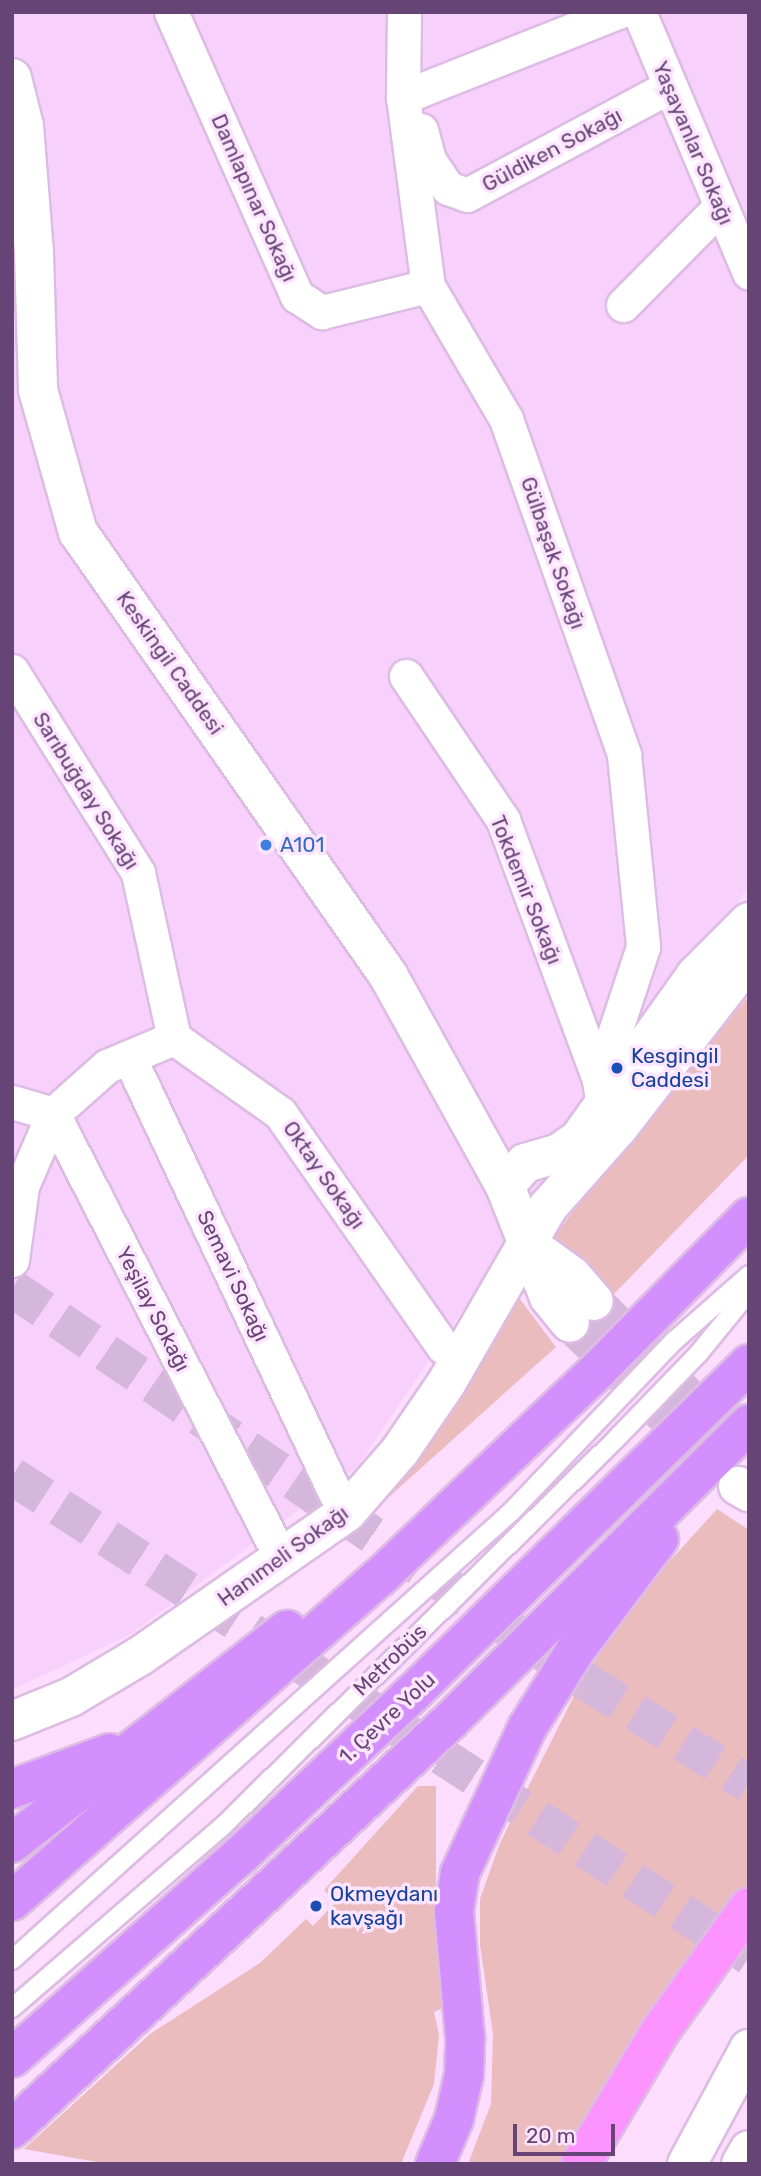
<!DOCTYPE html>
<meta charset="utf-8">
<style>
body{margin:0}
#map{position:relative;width:761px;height:2176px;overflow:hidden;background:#fcddfe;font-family:Rubik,sans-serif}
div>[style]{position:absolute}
.residential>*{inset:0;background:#f7d1fb}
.green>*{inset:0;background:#ebbcbe}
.secondary-tunnel>*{height:38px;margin-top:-19px;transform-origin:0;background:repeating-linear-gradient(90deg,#d6b7dc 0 38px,transparent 0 57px)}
.primary-tunnel>*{height:38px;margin-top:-19px;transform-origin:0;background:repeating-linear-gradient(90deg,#d6b7dc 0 38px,transparent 0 57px)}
.roads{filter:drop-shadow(2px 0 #ddbce4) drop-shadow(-2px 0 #ddbce4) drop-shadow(0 2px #ddbce4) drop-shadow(0 -2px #ddbce4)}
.lane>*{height:18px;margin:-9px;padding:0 9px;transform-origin:9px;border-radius:9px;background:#fff}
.street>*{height:33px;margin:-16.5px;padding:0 16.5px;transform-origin:16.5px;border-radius:16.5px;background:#fff}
.secondary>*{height:38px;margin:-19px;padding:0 19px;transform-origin:19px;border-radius:19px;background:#fff}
.primary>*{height:38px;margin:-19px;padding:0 19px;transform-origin:19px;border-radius:19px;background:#fc93ff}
.highway>*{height:38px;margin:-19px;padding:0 19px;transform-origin:19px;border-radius:19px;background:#d28ffd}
.dots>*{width:19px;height:19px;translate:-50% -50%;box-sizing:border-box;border:4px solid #fee5ff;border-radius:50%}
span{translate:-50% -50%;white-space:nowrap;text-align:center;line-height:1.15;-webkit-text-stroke:7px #fee5ff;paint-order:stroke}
.street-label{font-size:21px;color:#664475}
.shop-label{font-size:21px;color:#366cbe}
.left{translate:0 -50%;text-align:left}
.transit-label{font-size:21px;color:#164399}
.frame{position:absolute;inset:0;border:14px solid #664475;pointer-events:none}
.scale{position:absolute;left:513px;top:2124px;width:102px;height:32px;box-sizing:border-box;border:4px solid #664475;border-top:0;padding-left:9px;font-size:21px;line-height:24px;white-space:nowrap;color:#664475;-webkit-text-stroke:5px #fee5ff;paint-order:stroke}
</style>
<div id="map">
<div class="residential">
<i style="clip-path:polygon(12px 12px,749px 12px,749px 886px,357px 1467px,129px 1635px,12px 1690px)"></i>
</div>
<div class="green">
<i style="clip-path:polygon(749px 996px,749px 1155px,612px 1296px,554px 1237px,611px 1160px)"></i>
<i style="clip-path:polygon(519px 1298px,556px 1347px,332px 1548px,446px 1402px)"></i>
<i style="clip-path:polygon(717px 1509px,749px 1530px,749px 1890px,566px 2164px,468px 2164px,491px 2104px,493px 2034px,480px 1945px,480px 1899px,500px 1843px,582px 1680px,640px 1594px)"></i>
<i style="clip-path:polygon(418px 1786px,436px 1786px,436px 1889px,448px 2006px,434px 2012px,439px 2035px,434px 2084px,401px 2164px,108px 2164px,24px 2149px,150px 2034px,260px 1963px,306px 1919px,313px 1926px,335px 1903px,324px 1890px)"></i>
</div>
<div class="secondary-tunnel">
<i style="left:594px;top:1301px;width:221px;rotate:45.5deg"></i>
<i style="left:570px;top:1323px;width:232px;rotate:44.3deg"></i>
</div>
<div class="primary-tunnel">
<i style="left:12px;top:1288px;width:697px;rotate:34.42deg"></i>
<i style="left:587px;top:1682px;width:191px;rotate:32.2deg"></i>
<i style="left:12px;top:1476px;width:880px;rotate:33.08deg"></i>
</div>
<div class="roads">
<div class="lane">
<i style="left:12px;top:1960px;width:672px;rotate:-41.92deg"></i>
<i style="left:512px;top:1511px;width:235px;rotate:-46.4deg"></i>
<i style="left:674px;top:1341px;width:100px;rotate:-41.3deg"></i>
<i style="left:12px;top:2008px;width:280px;rotate:-40.8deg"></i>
<i style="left:224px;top:1825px;width:549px;rotate:-44.56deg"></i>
<i style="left:615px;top:1440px;width:121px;rotate:-46deg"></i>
<i style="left:699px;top:1353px;width:79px;rotate:-50.7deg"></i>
</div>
<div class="street">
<i style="left:171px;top:12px;width:311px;rotate:66.1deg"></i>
<i style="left:297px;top:296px;width:30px;rotate:33deg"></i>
<i style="left:322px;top:312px;width:109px;rotate:-13.8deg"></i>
<i style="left:404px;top:12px;width:85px;rotate:90.7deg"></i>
<i style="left:403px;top:97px;width:191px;rotate:82.5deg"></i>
<i style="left:428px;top:286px;width:154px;rotate:59.6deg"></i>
<i style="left:506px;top:419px;width:356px;rotate:70.6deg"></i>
<i style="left:624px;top:755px;width:193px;rotate:84.3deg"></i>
<i style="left:643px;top:947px;width:140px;rotate:108.3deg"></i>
<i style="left:599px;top:1080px;width:25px;rotate:81deg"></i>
<i style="left:639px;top:12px;width:283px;rotate:67.1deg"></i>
<i style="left:403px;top:97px;width:231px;rotate:-21.6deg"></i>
<i style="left:421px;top:130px;width:31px;rotate:75deg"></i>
<i style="left:429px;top:160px;width:34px;rotate:56deg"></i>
<i style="left:448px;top:188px;width:20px;rotate:20deg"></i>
<i style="left:467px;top:195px;width:230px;rotate:-28.2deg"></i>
<i style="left:623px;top:305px;width:138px;rotate:-45.3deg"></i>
<i style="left:12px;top:671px;width:238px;rotate:58deg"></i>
<i style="left:138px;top:873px;width:169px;rotate:77.7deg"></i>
<i style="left:406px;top:676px;width:174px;rotate:56deg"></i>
<i style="left:503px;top:820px;width:277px;rotate:69.7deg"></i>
<i style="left:129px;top:1057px;width:484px;rotate:64.7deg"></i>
<i style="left:12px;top:1102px;width:43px;rotate:16.3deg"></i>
<i style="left:53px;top:1114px;width:480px;rotate:62.8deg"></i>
<i style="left:12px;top:1260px;width:75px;rotate:-82.3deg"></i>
<i style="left:22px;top:1186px;width:78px;rotate:-66.7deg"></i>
<i style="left:53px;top:1114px;width:72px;rotate:-41.6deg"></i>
<i style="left:107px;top:1066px;width:73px;rotate:-22.7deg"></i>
<i style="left:174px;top:1038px;width:130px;rotate:35.3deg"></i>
<i style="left:280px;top:1113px;width:285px;rotate:55.1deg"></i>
</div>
<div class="secondary">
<i style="left:12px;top:78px;width:49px;rotate:76deg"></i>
<i style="left:24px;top:126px;width:127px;rotate:85.5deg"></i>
<i style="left:34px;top:253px;width:137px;rotate:88.3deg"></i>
<i style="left:38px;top:390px;width:148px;rotate:74.3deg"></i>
<i style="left:78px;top:532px;width:541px;rotate:55.02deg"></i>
<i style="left:388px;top:975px;width:241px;rotate:61deg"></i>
<i style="left:505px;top:1186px;width:119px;rotate:68.4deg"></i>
<i style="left:549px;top:1297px;width:33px;rotate:51deg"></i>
<i style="left:505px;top:1186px;width:30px;rotate:-49deg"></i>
<i style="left:525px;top:1163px;width:35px;rotate:-16deg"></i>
<i style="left:559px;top:1153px;width:24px;rotate:-35deg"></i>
<i style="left:579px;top:1139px;width:201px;rotate:-54.5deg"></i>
<i style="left:696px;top:975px;width:75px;rotate:-45deg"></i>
<i style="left:529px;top:1245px;width:53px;rotate:35.8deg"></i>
<i style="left:572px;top:1276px;width:33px;rotate:49deg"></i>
<i style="left:738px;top:1486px;width:13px;rotate:29deg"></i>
<i style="left:12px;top:1721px;width:64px;rotate:-22.1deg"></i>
<i style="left:71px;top:1697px;width:80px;rotate:-30.7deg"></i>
<i style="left:140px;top:1656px;width:252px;rotate:-34.8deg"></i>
<i style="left:347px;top:1512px;width:81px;rotate:-49deg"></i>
<i style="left:400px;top:1451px;width:83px;rotate:-55.7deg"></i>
<i style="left:447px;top:1382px;width:202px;rotate:-60deg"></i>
<i style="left:548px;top:1207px;width:106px;rotate:-48.5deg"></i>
<i style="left:618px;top:1128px;width:214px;rotate:-52.2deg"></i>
<i style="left:687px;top:2164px;width:131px;rotate:-61.7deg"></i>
<i style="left:741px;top:2164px;width:16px;rotate:-60deg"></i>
</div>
<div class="primary">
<i style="left:581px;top:2164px;width:156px;rotate:-59.2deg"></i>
<i style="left:661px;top:2030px;width:151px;rotate:-54.4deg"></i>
</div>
<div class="highway">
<i style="left:12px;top:1789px;width:104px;rotate:-20.2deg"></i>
<i style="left:12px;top:1843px;width:348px;rotate:-37.8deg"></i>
<i style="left:12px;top:1901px;width:489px;rotate:-41.4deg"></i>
<i style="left:379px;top:1578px;width:302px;rotate:-43.5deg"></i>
<i style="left:598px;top:1370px;width:215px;rotate:-45.4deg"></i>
<i style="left:12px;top:2058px;width:307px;rotate:-41.6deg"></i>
<i style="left:242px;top:1854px;width:236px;rotate:-43.3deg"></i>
<i style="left:414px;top:1692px;width:469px;rotate:-44.4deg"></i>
<i style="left:12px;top:2129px;width:597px;rotate:-42.96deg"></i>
<i style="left:449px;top:1722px;width:423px;rotate:-44.8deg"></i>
<i style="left:435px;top:2164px;width:49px;rotate:-67.1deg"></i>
<i style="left:454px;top:2119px;width:45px;rotate:-77.2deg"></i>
<i style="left:464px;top:2075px;width:38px;rotate:-88deg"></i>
<i style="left:465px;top:2037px;width:126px;rotate:-95deg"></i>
<i style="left:454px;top:1911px;width:38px;rotate:-81deg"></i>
<i style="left:460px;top:1873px;width:160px;rotate:-65.2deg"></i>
<i style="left:527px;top:1728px;width:91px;rotate:-58.1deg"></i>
<i style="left:575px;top:1651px;width:140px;rotate:-53.1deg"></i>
</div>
</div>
<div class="dots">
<i style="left:266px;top:845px;background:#3f7fe0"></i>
<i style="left:617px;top:1068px;background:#1a4fb4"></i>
<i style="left:316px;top:1906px;background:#1a4fb4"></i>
</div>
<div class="street-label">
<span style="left:693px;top:143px;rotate:67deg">Yaşayanlar Sokağı</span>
<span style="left:552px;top:150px;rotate:-28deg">Güldiken Sokağı</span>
<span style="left:254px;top:198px;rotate:66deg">Damlapınar Sokağı</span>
<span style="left:553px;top:553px;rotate:71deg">Gülbaşak Sokağı</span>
<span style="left:170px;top:663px;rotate:55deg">Keskingil Caddesi</span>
<span style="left:86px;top:791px;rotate:58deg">Sarıbuğday Sokağı</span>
<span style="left:526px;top:890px;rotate:68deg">Tokdemir Sokağı</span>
<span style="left:324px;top:1175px;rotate:55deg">Oktay Sokağı</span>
<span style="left:233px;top:1276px;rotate:65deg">Semavi Sokağı</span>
<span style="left:153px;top:1309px;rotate:63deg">Yeşilay Sokağı</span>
<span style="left:283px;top:1556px;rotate:-36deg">Hanımeli Sokağı</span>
<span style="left:390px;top:1660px;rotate:-44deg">Metrobüs</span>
<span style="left:387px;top:1718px;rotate:-43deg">1. Çevre Yolu</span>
</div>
<div class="shop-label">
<span class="left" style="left:280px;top:845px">A101</span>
</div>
<div class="transit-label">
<span class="left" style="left:631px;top:1068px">Kesgingil<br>Caddesi</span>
<span class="left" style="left:330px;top:1906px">Okmeydanı<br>kavşağı</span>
</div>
<div class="frame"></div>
<div class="scale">20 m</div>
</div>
